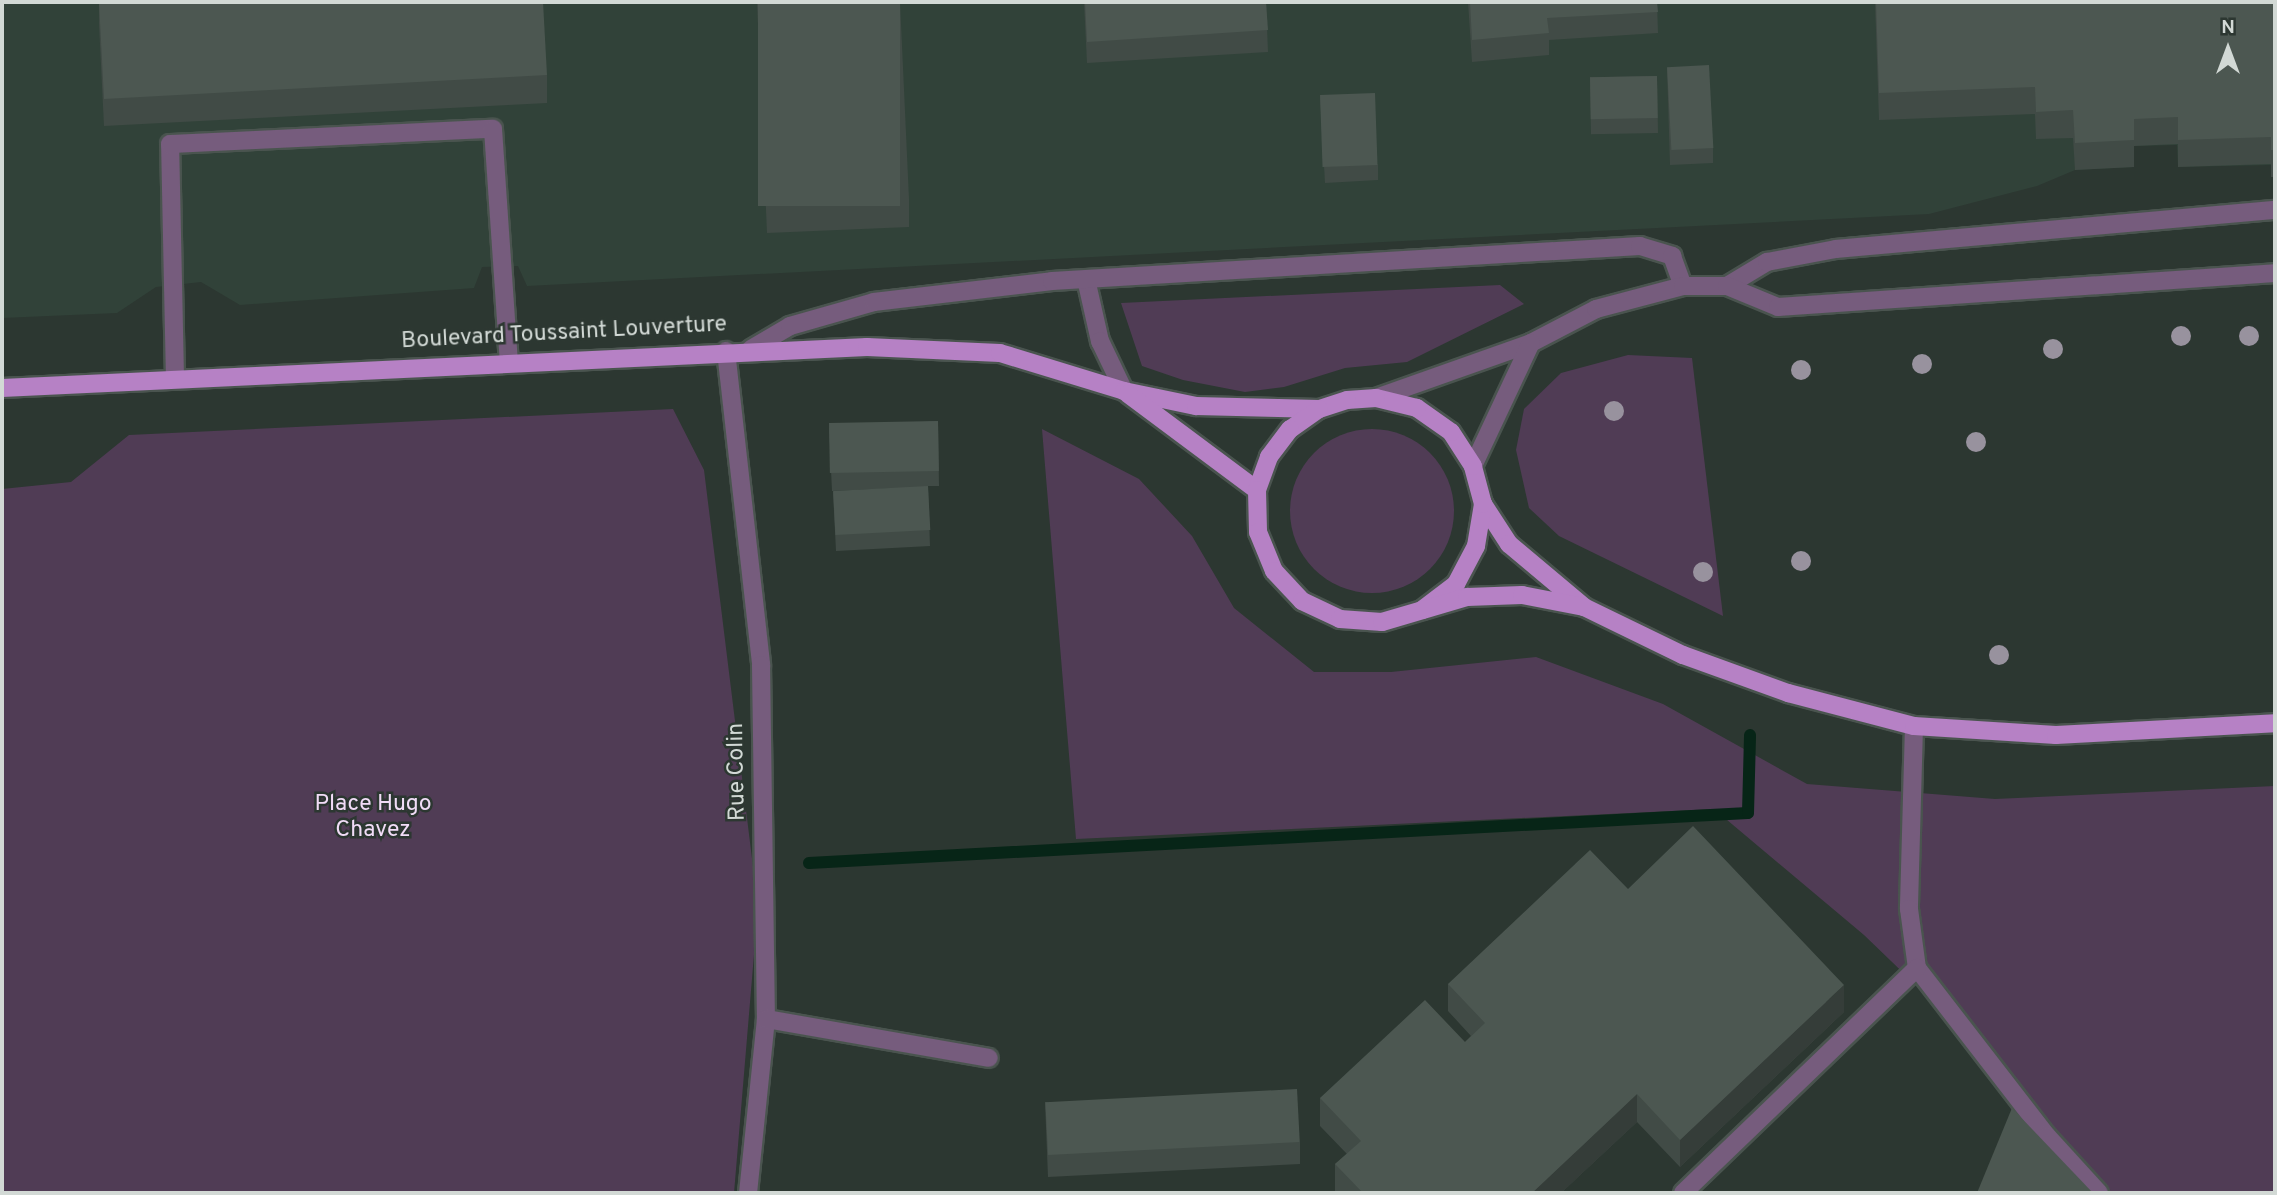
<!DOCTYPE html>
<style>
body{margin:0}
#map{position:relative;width:2277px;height:1195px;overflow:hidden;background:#2c3731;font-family:Overpass,sans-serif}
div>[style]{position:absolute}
.built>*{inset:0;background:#314239}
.green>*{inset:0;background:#503c55}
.round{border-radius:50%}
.stream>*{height:12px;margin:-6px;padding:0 6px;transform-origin:6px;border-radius:6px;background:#072517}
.roads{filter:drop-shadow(2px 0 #4a544f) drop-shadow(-2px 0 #4a544f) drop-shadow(0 2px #4a544f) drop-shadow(0 -2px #4a544f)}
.minor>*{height:18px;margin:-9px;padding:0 9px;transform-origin:9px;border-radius:9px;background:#765c7d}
.major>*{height:18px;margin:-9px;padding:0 9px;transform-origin:9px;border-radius:9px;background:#b681c5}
.trees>*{width:20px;height:20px;margin:-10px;border-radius:50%;background:#98929e}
.wall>*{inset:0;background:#414b46;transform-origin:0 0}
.shaded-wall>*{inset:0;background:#353d39}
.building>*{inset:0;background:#4c5751;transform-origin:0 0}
span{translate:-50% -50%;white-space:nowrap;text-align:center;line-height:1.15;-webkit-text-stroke:5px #2c3731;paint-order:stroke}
.street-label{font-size:23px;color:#d2d9d5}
.park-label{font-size:23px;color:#f1dcf7}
.frame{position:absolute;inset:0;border:4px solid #d2d9d5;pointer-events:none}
.north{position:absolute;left:2193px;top:14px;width:70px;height:70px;-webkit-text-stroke:5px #2c3731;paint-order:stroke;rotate:0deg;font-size:19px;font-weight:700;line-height:28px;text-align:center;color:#d2d9d5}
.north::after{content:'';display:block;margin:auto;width:24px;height:32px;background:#d2d9d5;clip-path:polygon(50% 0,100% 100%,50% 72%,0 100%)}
</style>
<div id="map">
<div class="built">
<i style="clip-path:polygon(2px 2px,2275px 2px,2271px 165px,2178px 167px,2177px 145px,2134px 146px,2134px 167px,2075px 170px,2037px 186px,1929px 214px,527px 286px,518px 266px,482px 267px,474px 288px,240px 305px,201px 282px,156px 287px,117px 313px,2px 318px)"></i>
</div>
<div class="green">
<i style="clip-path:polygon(1500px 285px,1524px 304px,1407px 362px,1345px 368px,1284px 387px,1245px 392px,1183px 380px,1142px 366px,1121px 303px)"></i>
<i style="clip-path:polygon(1628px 355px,1692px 358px,1723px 616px,1559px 536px,1529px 508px,1516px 450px,1524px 409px,1561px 373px)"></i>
<i style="clip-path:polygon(673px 409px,704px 470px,758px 907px,734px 1193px,2px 1193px,2px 489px,71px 482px,129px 435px)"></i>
<i style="clip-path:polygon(1042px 429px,1139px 479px,1192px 536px,1234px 608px,1314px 672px,1391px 672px,1536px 657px,1663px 704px,1807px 784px,1995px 799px,2275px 786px,2275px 1193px,2108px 1193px,1946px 1014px,1864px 935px,1714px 809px,1076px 839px)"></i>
<i class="round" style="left:1290px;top:429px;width:164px;height:164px"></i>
</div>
<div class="stream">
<i style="left:809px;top:863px;width:940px;rotate:-3.05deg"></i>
<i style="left:1748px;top:813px;width:78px;rotate:-88.5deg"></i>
</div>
<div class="roads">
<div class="minor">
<i style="left:1086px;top:279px;width:64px;rotate:77.3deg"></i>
<i style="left:1100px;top:341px;width:55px;rotate:64.4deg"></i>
<i style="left:1727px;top:286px;width:47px;rotate:-31deg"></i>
<i style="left:1767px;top:262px;width:70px;rotate:-10.7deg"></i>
<i style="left:1836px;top:249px;width:441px;rotate:-5.1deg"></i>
<i style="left:751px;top:349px;width:45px;rotate:-30.5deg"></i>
<i style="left:790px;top:326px;width:87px;rotate:-15.9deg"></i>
<i style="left:874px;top:302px;width:179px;rotate:-6.7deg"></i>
<i style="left:1052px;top:281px;width:589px;rotate:-3.41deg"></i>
<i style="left:1640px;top:246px;width:34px;rotate:17deg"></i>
<i style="left:1672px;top:256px;width:32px;rotate:70deg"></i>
<i style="left:726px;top:351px;width:316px;rotate:83.6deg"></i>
<i style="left:761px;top:665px;width:354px;rotate:89.2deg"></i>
<i style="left:766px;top:1019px;width:175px;rotate:95.9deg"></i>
<i style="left:175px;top:379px;width:235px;rotate:-91.2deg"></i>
<i style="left:170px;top:144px;width:323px;rotate:-2.7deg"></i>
<i style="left:493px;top:129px;width:233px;rotate:86.1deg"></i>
<i style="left:1376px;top:398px;width:164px;rotate:-19.5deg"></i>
<i style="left:1531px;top:343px;width:73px;rotate:-27.6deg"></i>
<i style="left:1596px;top:309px;width:90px;rotate:-14.8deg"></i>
<i style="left:1683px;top:286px;width:44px"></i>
<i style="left:1727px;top:286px;width:55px;rotate:22.4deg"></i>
<i style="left:1778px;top:307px;width:498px;rotate:-3.9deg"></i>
<i style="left:1473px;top:466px;width:136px;rotate:-64.8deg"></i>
<i style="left:1914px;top:726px;width:183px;rotate:91.6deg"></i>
<i style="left:1909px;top:909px;width:60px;rotate:82.3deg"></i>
<i style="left:1917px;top:968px;width:212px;rotate:52.3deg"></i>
<i style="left:2047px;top:1136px;width:77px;rotate:47.6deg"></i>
<i style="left:766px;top:1019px;width:226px;rotate:9.9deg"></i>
<i style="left:1683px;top:1193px;width:325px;rotate:-43.9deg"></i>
</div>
<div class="major">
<i style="left:2px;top:388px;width:866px;rotate:-2.71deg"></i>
<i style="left:867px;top:347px;width:133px;rotate:2.6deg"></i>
<i style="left:1000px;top:353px;width:130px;rotate:17deg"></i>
<i style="left:1124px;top:391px;width:74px;rotate:11.8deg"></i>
<i style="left:1196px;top:406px;width:123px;rotate:1.4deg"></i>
<i style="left:1128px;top:394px;width:161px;rotate:36.7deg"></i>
<i style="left:1483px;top:504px;width:48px;rotate:57deg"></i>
<i style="left:1509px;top:544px;width:98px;rotate:40deg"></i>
<i style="left:1584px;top:607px;width:110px;rotate:25.9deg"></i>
<i style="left:1683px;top:655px;width:112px;rotate:19.9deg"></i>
<i style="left:1788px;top:693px;width:130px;rotate:14.7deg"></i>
<i style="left:1914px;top:726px;width:142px;rotate:3.6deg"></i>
<i style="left:2056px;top:735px;width:219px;rotate:-3.1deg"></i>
<i style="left:1422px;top:610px;width:43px;rotate:-37.4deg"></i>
<i style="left:1456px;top:584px;width:43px;rotate:-62.2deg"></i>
<i style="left:1476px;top:546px;width:43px;rotate:-80.5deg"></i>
<i style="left:1483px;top:504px;width:39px;rotate:-105deg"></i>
<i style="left:1473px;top:466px;width:40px;rotate:-122.9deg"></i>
<i style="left:1451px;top:432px;width:42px;rotate:-144.8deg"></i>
<i style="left:1417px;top:408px;width:42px;rotate:-166.3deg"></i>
<i style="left:1376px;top:398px;width:29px;rotate:176deg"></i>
<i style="left:1347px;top:400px;width:29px;rotate:162deg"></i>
<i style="left:1319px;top:409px;width:35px;rotate:145deg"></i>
<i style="left:1290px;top:429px;width:35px;rotate:127deg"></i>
<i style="left:1269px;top:457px;width:35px;rotate:110deg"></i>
<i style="left:1257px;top:490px;width:42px;rotate:88.6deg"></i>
<i style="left:1258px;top:532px;width:42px;rotate:67.7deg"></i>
<i style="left:1274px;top:571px;width:41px;rotate:47deg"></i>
<i style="left:1302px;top:601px;width:42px;rotate:25.3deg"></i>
<i style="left:1340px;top:619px;width:42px;rotate:4.1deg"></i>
<i style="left:1382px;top:622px;width:89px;rotate:-16.4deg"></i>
<i style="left:1467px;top:597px;width:55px;rotate:-2.1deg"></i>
<i style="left:1522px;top:595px;width:63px;rotate:11deg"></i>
</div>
</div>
<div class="trees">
<i style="left:2181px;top:336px"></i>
<i style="left:2249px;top:336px"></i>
<i style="left:2053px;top:349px"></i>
<i style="left:1922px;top:364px"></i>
<i style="left:1801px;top:370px"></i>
<i style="left:1614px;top:411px"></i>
<i style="left:1976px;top:442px"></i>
<i style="left:1801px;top:561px"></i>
<i style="left:1703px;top:572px"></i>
<i style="left:1999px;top:655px"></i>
</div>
<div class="wall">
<i style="clip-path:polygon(99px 2px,547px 75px,547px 103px,104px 126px,99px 24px)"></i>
<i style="clip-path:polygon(757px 2px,900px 2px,909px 199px,909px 227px,767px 233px)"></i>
<i style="clip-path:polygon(1084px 2px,1266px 2px,1268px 52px,1087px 63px)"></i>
<i style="clip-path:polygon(1468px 2px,1657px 2px,1658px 33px,1549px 40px,1549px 55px,1472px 62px)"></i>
<i style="clip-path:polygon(1875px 2px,2275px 2px,2275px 177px,2271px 177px,2271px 164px,2178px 167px,2178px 144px,2134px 146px,2134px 167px,2075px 170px,2073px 138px,2036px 139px,2035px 114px,1879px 120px)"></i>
<i style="clip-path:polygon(1667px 67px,1713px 148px,1713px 163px,1670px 165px)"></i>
<i style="left:1657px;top:76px;width:57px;height:67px;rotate:89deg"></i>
<i style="clip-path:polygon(1320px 96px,1378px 165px,1378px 180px,1325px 183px)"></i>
<i style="clip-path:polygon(938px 421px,939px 486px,928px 486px,930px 546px,836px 551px,833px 492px,902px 488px,832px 491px,829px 428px)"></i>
<i style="clip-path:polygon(1628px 889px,1844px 1012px,1680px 1167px,1637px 1122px,1561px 1193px,1337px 1193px,1335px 1192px,1335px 1164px,1347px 1154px,1320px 1126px,1320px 1098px,1465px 1042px,1471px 1036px,1448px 1011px,1448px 984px)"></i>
<i style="clip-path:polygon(1045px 1102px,1300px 1142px,1300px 1164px,1048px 1177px)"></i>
</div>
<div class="shaded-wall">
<i style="clip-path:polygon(1844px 985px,1844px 1012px,1680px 1167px,1680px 1140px)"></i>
<i style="clip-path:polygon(1637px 1094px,1637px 1122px,1561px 1193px,1532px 1193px)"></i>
</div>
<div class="building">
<i style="clip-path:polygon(99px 2px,543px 2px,547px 75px,104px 99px)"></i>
<i style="left:758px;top:2px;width:142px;height:204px"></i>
<i style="clip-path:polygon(1085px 2px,1266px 2px,1268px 30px,1087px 42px)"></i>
<i style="clip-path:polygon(1470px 2px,1657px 2px,1658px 12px,1547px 18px,1549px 33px,1472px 40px)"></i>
<i style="clip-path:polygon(1876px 2px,2275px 2px,2275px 150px,2271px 150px,2271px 137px,2178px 140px,2178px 117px,2134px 119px,2134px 140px,2075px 143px,2073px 110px,2036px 112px,2035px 87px,1879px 93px)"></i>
<i style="left:1709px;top:65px;width:83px;height:42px;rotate:87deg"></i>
<i style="left:1657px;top:76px;width:42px;height:67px;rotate:89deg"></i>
<i style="left:1375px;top:93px;width:72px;height:55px;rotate:88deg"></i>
<i style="left:938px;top:421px;width:50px;height:109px;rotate:89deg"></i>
<i style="left:928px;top:486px;width:44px;height:95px;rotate:87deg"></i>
<i style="clip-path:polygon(1693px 826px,1844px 985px,1680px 1140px,1637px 1094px,1532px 1193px,1363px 1193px,1335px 1164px,1361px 1141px,1320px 1098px,1425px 1000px,1465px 1042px,1485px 1023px,1448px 984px,1590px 850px,1628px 889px)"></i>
<i style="left:1297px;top:1089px;width:53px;height:252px;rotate:87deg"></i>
<i style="clip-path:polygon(2012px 1108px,2093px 1193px,1977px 1193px)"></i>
</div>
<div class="street-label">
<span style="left:564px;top:334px;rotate:-3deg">Boulevard Toussaint Louverture</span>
<span style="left:738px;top:772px;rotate:-91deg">Rue Colin</span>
</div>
<div class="park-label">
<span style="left:373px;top:818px">Place Hugo<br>Chavez</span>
</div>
<div class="frame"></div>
<div class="north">N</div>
</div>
